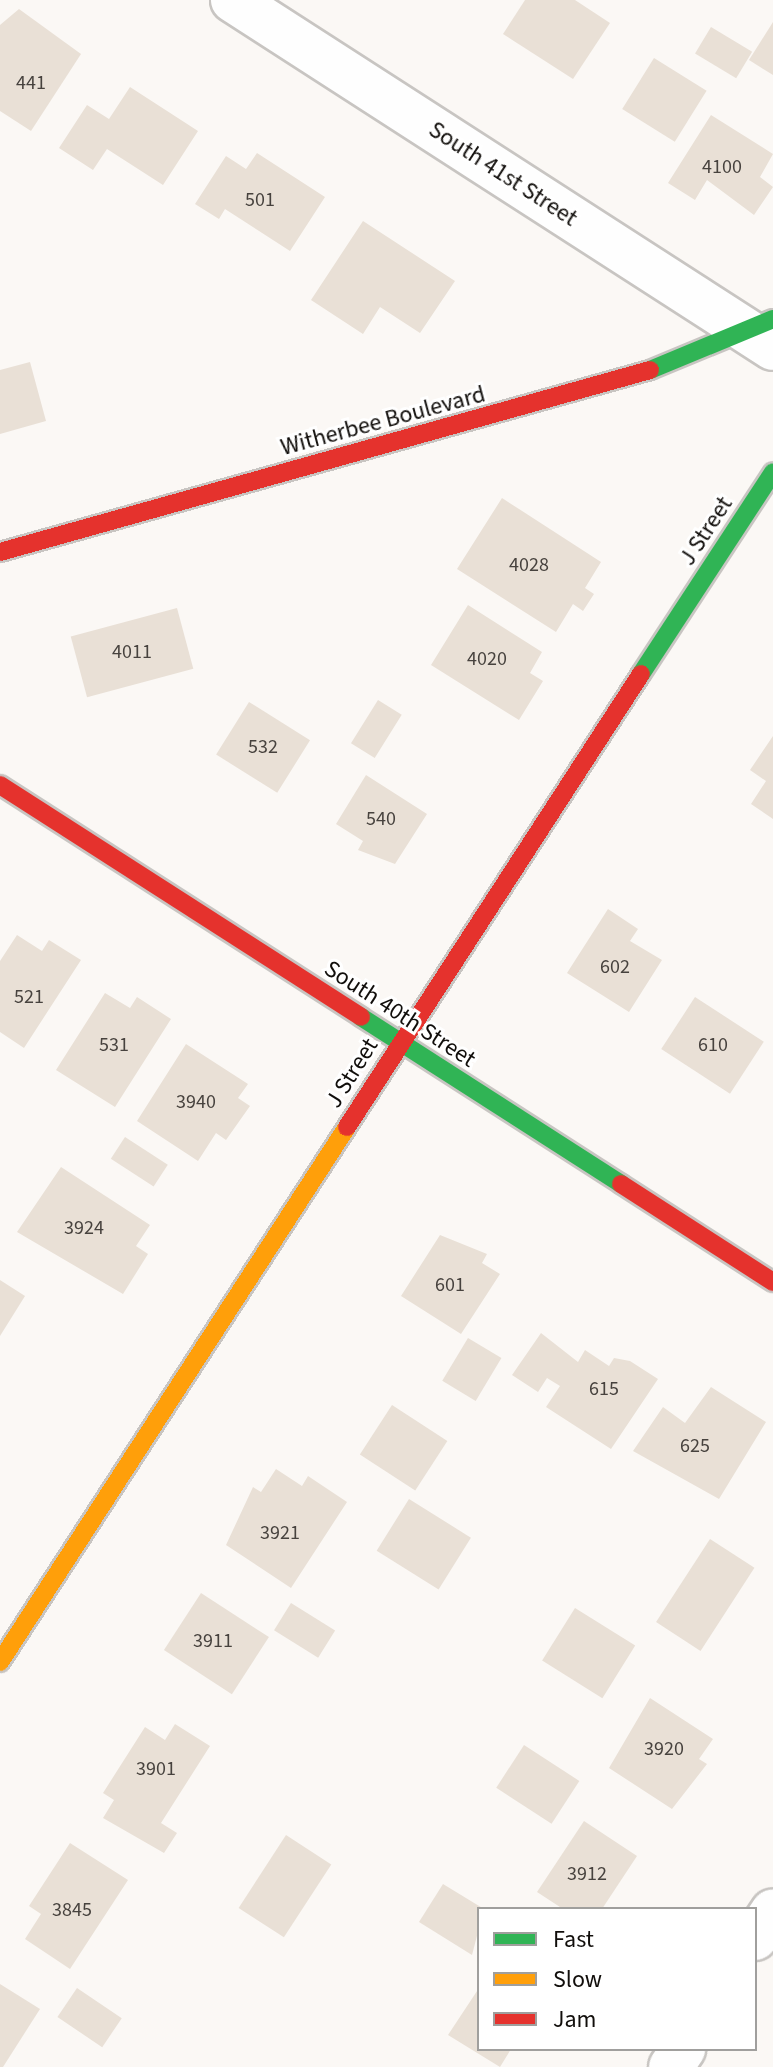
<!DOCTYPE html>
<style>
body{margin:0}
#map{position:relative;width:773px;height:2067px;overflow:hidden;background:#fbf8f5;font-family:"Source Sans 3",sans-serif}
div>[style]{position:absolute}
.building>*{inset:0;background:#e9e0d6;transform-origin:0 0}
.roads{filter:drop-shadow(2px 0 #c8c5c2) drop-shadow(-2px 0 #c8c5c2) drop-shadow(0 2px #c8c5c2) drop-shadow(0 -2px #c8c5c2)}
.street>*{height:44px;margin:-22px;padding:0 22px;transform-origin:22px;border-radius:22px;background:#fefefe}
.fast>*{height:18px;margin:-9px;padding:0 9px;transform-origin:9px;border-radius:9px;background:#30b455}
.slow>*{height:18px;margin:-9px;padding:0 9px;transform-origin:9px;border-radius:9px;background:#ff9f0a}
.jam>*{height:18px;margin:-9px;padding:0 9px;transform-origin:9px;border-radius:9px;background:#e5322d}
span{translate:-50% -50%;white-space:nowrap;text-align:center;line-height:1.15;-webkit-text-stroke:6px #fff;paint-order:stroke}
.number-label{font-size:20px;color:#47423e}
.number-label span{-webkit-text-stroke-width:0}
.street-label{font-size:24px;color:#110e0b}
.legend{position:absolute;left:477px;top:1907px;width:280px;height:144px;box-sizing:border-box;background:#fff;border:2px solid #a09f9d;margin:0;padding:10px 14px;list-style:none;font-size:24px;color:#110e0b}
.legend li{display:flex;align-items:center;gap:16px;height:40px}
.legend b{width:40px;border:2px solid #a09f9d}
</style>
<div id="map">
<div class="building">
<i style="clip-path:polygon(525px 0,575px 0,610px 23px,573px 79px,503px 34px)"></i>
<i style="clip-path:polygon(19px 9px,81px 54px,31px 131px,0 111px,0 25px)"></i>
<i style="clip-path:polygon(773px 22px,773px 75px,749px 60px)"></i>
<i style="left:711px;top:27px;width:48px;height:31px;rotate:31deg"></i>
<i style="left:654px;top:58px;width:62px;height:60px;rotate:32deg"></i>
<i style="clip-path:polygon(130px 87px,198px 131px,163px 185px,107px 149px,93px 170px,59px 148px,87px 105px,109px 119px)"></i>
<i style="clip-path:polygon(711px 115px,773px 154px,760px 177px,773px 187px,754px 215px,707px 180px,695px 200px,668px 183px)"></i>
<i style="clip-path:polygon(257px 153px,325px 197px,290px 251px,225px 209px,219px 219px,195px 204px,226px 156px,246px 169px)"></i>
<i style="clip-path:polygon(363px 221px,455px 281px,420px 333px,380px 307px,363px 334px,311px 300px)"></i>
<i style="clip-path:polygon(30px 362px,46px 421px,0 434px,0 370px)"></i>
<i style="clip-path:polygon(502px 498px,601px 562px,585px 588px,594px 594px,583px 611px,573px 604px,556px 632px,457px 569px)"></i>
<i style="clip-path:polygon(468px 605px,542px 652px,530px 673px,543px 681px,519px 720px,431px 665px)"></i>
<i style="left:177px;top:608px;width:63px;height:110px;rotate:75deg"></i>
<i style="left:378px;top:700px;width:28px;height:51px;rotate:32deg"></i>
<i style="left:249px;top:702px;width:72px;height:62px;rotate:32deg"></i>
<i style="clip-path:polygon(773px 736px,773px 819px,751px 804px,766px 781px,750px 770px)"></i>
<i style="clip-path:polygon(366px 775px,427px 814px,395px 864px,358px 850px,363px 841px,336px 824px)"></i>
<i style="clip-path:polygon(608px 909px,638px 929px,630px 941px,662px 960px,629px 1012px,567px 973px)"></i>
<i style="clip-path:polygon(17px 935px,42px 951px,49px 940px,81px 960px,24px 1048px,0 1032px,0 961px)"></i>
<i style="clip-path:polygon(105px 993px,130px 1008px,137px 997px,171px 1019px,115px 1107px,56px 1070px)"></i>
<i style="left:695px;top:997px;width:82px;height:62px;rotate:33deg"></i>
<i style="clip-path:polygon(186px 1044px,248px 1084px,238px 1098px,250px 1106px,226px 1140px,216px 1133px,198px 1161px,137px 1121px)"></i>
<i style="left:125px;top:1137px;width:51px;height:26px;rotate:33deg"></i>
<i style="clip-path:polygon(61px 1167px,150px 1225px,136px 1246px,148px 1254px,123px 1294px,17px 1232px)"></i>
<i style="clip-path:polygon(440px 1235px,487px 1254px,482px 1263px,500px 1274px,461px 1334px,401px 1296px)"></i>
<i style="clip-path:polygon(0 1280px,25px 1296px,0 1336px)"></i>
<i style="clip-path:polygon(541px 1333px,578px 1362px,585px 1350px,609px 1366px,614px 1358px,630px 1361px,658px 1379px,611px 1449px,546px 1407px,560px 1386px,547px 1378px,538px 1392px,512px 1375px)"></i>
<i style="left:468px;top:1338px;width:39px;height:50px;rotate:31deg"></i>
<i style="clip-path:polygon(711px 1387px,766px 1422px,719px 1499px,633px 1451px,663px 1407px,685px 1423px)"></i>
<i style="left:392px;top:1405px;width:66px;height:59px;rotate:33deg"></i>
<i style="clip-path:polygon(276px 1469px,302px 1486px,308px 1476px,347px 1502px,291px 1588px,226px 1545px,253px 1487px,261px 1492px)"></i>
<i style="left:409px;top:1499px;width:73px;height:61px;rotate:32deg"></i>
<i style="left:710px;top:1539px;width:53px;height:99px;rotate:33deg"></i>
<i style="left:201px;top:1593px;width:81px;height:68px;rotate:33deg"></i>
<i style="left:291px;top:1603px;width:52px;height:32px;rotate:32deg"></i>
<i style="left:575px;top:1608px;width:71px;height:62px;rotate:32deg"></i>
<i style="clip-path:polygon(650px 1698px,713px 1739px,699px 1759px,707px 1764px,672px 1809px,609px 1768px)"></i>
<i style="clip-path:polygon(175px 1724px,210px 1746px,161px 1823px,177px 1833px,164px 1853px,103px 1818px,114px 1800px,103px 1793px,145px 1727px,165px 1740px)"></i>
<i style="left:524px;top:1745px;width:66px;height:51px;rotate:33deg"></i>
<i style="clip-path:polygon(584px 1821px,637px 1856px,602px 1909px,563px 1909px,537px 1892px)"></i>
<i style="left:286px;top:1835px;width:54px;height:87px;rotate:33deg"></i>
<i style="clip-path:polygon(70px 1843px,128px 1880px,70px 1969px,25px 1939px,41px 1914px,29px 1906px)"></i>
<i style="clip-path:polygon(443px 1884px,484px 1909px,472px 1955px,419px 1922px)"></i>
<i style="clip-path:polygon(0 1984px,40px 2009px,3px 2067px,0 2067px)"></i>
<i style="left:77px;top:1988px;width:54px;height:35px;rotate:34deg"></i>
<i style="clip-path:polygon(479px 1988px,479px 2049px,511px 2049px,500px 2067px,448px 2035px)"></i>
</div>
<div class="roads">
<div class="street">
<i style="left:233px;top:0;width:642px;rotate:32.8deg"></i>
<i style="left:755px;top:1938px;width:32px;rotate:-56deg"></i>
<i style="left:671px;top:2067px;width:22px;rotate:-56deg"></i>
</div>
<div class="fast">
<i style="left:650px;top:370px;width:133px;rotate:-22.5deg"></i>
<i style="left:641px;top:674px;width:241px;rotate:-56.8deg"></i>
<i style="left:361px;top:1017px;width:309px;rotate:32.7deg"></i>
</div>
<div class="slow">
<i style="left:0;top:1662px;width:638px;rotate:-57.03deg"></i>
</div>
<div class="jam">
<i style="left:0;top:552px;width:675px;rotate:-15.64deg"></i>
<i style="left:0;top:785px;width:429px;rotate:32.7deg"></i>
<i style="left:347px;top:1127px;width:540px;rotate:-57.02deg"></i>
<i style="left:621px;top:1184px;width:181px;rotate:32.8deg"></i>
</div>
</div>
<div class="number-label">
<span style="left:31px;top:83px">441</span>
<span style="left:722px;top:167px">4100</span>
<span style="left:260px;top:200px">501</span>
<span style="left:529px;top:565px">4028</span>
<span style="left:132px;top:652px">4011</span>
<span style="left:487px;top:659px">4020</span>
<span style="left:263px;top:747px">532</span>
<span style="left:381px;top:819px">540</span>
<span style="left:615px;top:967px">602</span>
<span style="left:29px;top:997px">521</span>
<span style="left:114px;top:1045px">531</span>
<span style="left:713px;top:1045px">610</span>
<span style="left:196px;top:1102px">3940</span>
<span style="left:84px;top:1228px">3924</span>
<span style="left:450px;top:1285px">601</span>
<span style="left:604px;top:1389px">615</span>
<span style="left:695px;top:1446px">625</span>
<span style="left:280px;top:1533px">3921</span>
<span style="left:213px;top:1641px">3911</span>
<span style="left:664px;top:1749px">3920</span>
<span style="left:156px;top:1769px">3901</span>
<span style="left:587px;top:1874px">3912</span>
<span style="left:72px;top:1910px">3845</span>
</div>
<div class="street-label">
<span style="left:503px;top:174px;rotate:33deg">South 41st Street</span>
<span style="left:383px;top:421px;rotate:-15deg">Witherbee Boulevard</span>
<span style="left:706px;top:531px;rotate:-57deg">J Street</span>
<span style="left:400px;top:1014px;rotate:33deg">South 40th Street</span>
<span style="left:352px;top:1073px;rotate:-58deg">J Street</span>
</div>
<ul class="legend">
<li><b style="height:10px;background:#30b455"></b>Fast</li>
<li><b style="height:10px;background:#ff9f0a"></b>Slow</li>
<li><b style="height:10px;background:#e5322d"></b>Jam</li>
</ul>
</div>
